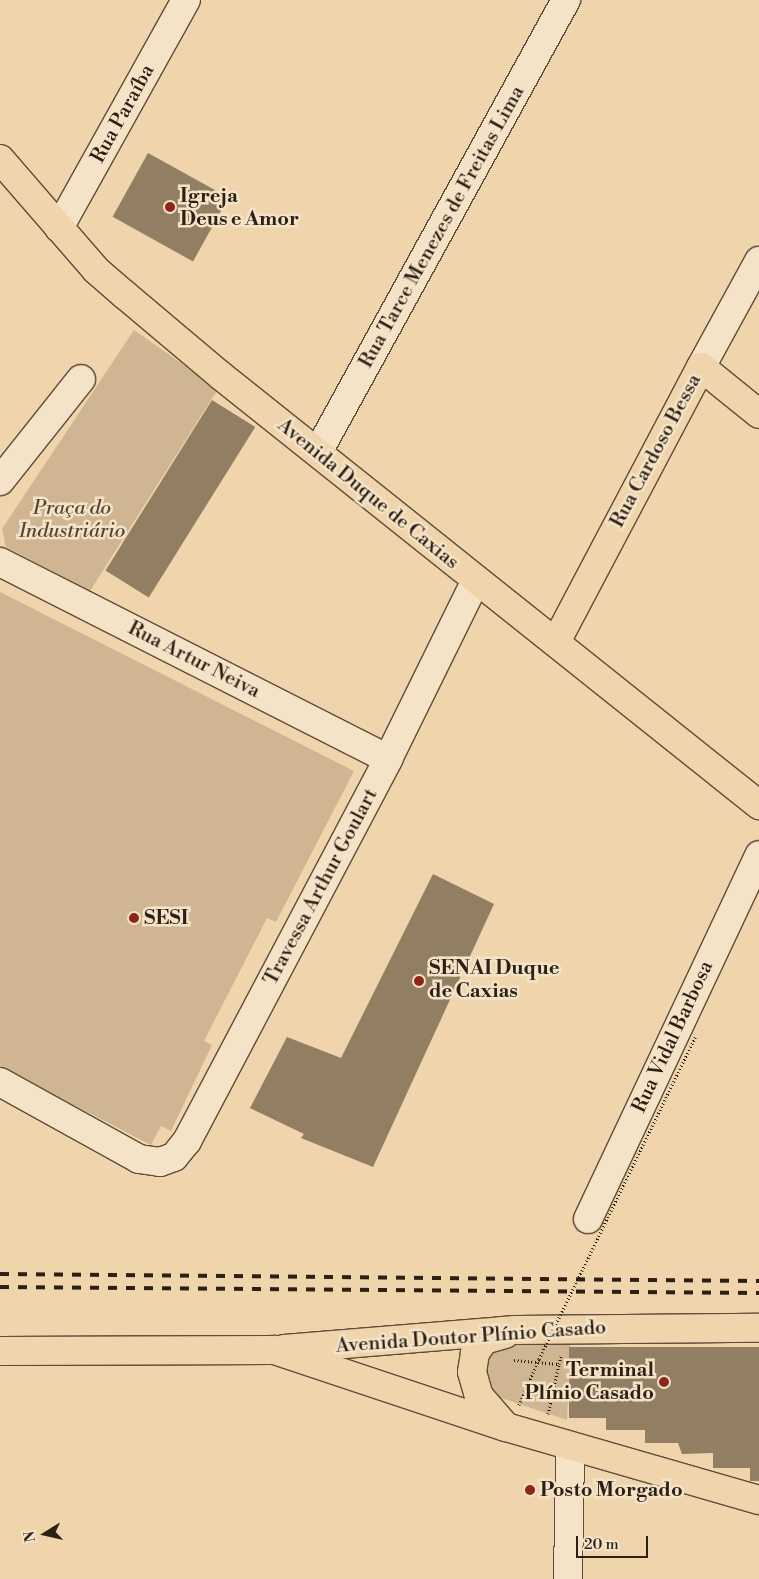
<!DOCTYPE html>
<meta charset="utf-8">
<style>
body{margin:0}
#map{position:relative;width:759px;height:1579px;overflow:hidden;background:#f0d4ab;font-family:"Libre Bodoni",serif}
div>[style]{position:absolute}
.green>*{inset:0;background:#cfb592}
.building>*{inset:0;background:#927e63;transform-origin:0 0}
.path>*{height:3px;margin-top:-1.5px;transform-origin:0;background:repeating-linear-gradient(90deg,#2c2015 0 1px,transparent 0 3.5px)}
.roads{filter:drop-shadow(1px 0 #5d4d3a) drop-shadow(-1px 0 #5d4d3a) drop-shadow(0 1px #5d4d3a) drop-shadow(0 -1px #5d4d3a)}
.minor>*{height:28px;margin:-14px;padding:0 14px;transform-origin:14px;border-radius:14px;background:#f5e3c8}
.major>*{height:28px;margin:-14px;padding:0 14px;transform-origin:14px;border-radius:14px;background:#f0d4ab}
.rail>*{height:4px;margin-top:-2px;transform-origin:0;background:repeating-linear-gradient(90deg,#2c2015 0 9px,transparent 0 18px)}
.path-bridge>*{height:3px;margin-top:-1.5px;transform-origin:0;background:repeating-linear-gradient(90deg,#2c2015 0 1px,transparent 0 3.5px)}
.dots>*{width:14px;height:14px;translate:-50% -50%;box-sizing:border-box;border:2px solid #f5e3c8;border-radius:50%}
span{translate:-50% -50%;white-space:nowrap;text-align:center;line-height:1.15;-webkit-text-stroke:5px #f5e3c8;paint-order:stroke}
.street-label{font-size:20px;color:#2c2015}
.poi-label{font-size:20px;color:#2c2015;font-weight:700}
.left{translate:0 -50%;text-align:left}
.right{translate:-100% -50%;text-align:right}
.park-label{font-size:20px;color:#554534;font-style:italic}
.north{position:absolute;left:20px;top:1509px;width:50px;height:50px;-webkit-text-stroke:4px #f5e3c8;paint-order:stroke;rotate:260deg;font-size:14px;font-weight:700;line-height:20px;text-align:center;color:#2c2015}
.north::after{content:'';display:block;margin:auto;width:18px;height:22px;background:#2c2015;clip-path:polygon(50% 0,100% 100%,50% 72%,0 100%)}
.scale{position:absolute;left:576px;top:1536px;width:72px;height:22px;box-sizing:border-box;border:2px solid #2c2015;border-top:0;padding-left:6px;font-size:15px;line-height:18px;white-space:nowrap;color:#2c2015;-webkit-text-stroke:4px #f5e3c8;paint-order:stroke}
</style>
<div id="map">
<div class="green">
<i style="clip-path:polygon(134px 330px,218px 389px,90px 591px,6px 547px,2px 529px)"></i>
<i style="clip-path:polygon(0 592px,354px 771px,276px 922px,267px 918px,204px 1041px,212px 1045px,171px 1131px,161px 1126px,151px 1145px,0 1067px)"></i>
<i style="clip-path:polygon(571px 1333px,567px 1420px,489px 1394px,480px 1382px,483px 1346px)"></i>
</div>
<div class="building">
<i style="left:148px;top:153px;width:92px;height:73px;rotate:29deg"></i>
<i style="left:212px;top:400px;width:51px;height:201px;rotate:32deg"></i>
<i style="clip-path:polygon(433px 874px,494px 904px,373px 1167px,301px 1138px,304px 1134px,250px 1108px,287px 1037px,341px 1058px)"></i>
<i style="clip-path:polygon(569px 1347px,759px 1347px,759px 1481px,750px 1481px,750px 1468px,713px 1468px,713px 1453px,682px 1454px,678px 1443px,645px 1443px,645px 1430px,606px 1430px,606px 1418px,569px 1418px)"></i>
</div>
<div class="path">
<i style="left:514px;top:1360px;width:45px;rotate:5.1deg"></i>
<i style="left:559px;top:1364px;width:8px;rotate:-76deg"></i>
<i style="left:519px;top:1405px;width:50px;rotate:-66.5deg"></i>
<i style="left:548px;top:1414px;width:51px;rotate:-77.6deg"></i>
</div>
<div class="roads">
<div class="minor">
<i style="left:59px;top:228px;width:261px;rotate:-60.9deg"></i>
<i style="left:701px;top:367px;width:121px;rotate:-61.3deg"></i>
<i style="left:318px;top:452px;width:516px;rotate:-61.25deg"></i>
<i style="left:0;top:481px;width:130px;rotate:-51.5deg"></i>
<i style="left:0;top:562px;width:435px;rotate:26.9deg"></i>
<i style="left:0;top:1082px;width:159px;rotate:29deg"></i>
<i style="left:139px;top:1159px;width:21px;rotate:8deg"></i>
<i style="left:160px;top:1162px;width:15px;rotate:-20deg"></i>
<i style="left:174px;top:1157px;width:21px;rotate:-51deg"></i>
<i style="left:187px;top:1141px;width:432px;rotate:-62.2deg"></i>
<i style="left:388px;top:759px;width:199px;rotate:-63.8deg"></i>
<i style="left:588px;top:1219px;width:402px;rotate:-64.8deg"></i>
<i style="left:568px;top:1579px;width:132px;rotate:-89.1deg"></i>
</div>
<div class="major">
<i style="left:0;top:159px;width:147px;rotate:49.1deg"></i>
<i style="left:96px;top:270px;width:38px;rotate:41deg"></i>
<i style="left:125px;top:295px;width:124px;rotate:40.1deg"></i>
<i style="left:220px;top:375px;width:690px;rotate:38.58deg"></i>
<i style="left:556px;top:642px;width:311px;rotate:-62.2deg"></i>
<i style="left:701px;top:367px;width:75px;rotate:39deg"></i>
<i style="left:505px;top:1334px;width:22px;rotate:164deg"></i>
<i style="left:484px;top:1340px;width:16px;rotate:125deg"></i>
<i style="left:475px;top:1353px;width:19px;rotate:99deg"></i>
<i style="left:472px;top:1372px;width:25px;rotate:74deg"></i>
<i style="left:479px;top:1396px;width:41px;rotate:48.9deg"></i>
<i style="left:284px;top:1349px;width:232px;rotate:-4.7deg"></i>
<i style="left:515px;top:1330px;width:244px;rotate:-0.5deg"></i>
<i style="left:0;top:1351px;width:274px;rotate:-0.2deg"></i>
<i style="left:274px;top:1350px;width:244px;rotate:18.4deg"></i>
<i style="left:506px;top:1427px;width:263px;rotate:16.1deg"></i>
</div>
</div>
<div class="rail">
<i style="left:0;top:1274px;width:759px;rotate:0.53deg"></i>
<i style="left:0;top:1287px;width:759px;rotate:0.45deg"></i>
</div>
<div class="path-bridge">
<i style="left:539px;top:1359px;width:360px;rotate:-64.1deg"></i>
</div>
<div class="dots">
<i style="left:170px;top:207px;background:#8f2418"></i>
<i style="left:134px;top:918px;background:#8f2418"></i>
<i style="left:419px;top:981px;background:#8f2418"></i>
<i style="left:664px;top:1382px;background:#8f2418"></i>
<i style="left:530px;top:1490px;background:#8f2418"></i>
</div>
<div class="street-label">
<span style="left:123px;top:114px;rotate:-61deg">Rua Paraíba</span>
<span style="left:442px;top:227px;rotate:-61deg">Rua Tarce Menezes de Freitas Lima</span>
<span style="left:656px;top:451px;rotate:-62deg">Rua Cardoso Bessa</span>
<span style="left:368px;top:494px;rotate:39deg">Avenida Duque de Caxias</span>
<span style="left:194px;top:660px;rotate:27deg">Rua Artur Neiva</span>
<span style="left:321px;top:887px;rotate:-62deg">Travessa Arthur Goulart</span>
<span style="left:673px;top:1037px;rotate:-65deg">Rua Vidal Barbosa</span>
<span style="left:471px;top:1337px;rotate:-4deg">Avenida Doutor Plínio Casado</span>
</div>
<div class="poi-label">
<span class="left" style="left:180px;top:208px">Igreja<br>Deus e Amor</span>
<span class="left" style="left:144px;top:918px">SESI</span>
<span class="left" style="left:429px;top:980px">SENAI Duque<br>de Caxias</span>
<span class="right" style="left:654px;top:1382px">Terminal<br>Plínio Casado</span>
<span class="left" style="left:540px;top:1490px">Posto Morgado</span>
</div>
<div class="park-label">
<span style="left:72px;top:520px">Praça do<br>Industriário</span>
</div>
<div class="north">N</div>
<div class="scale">20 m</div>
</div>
